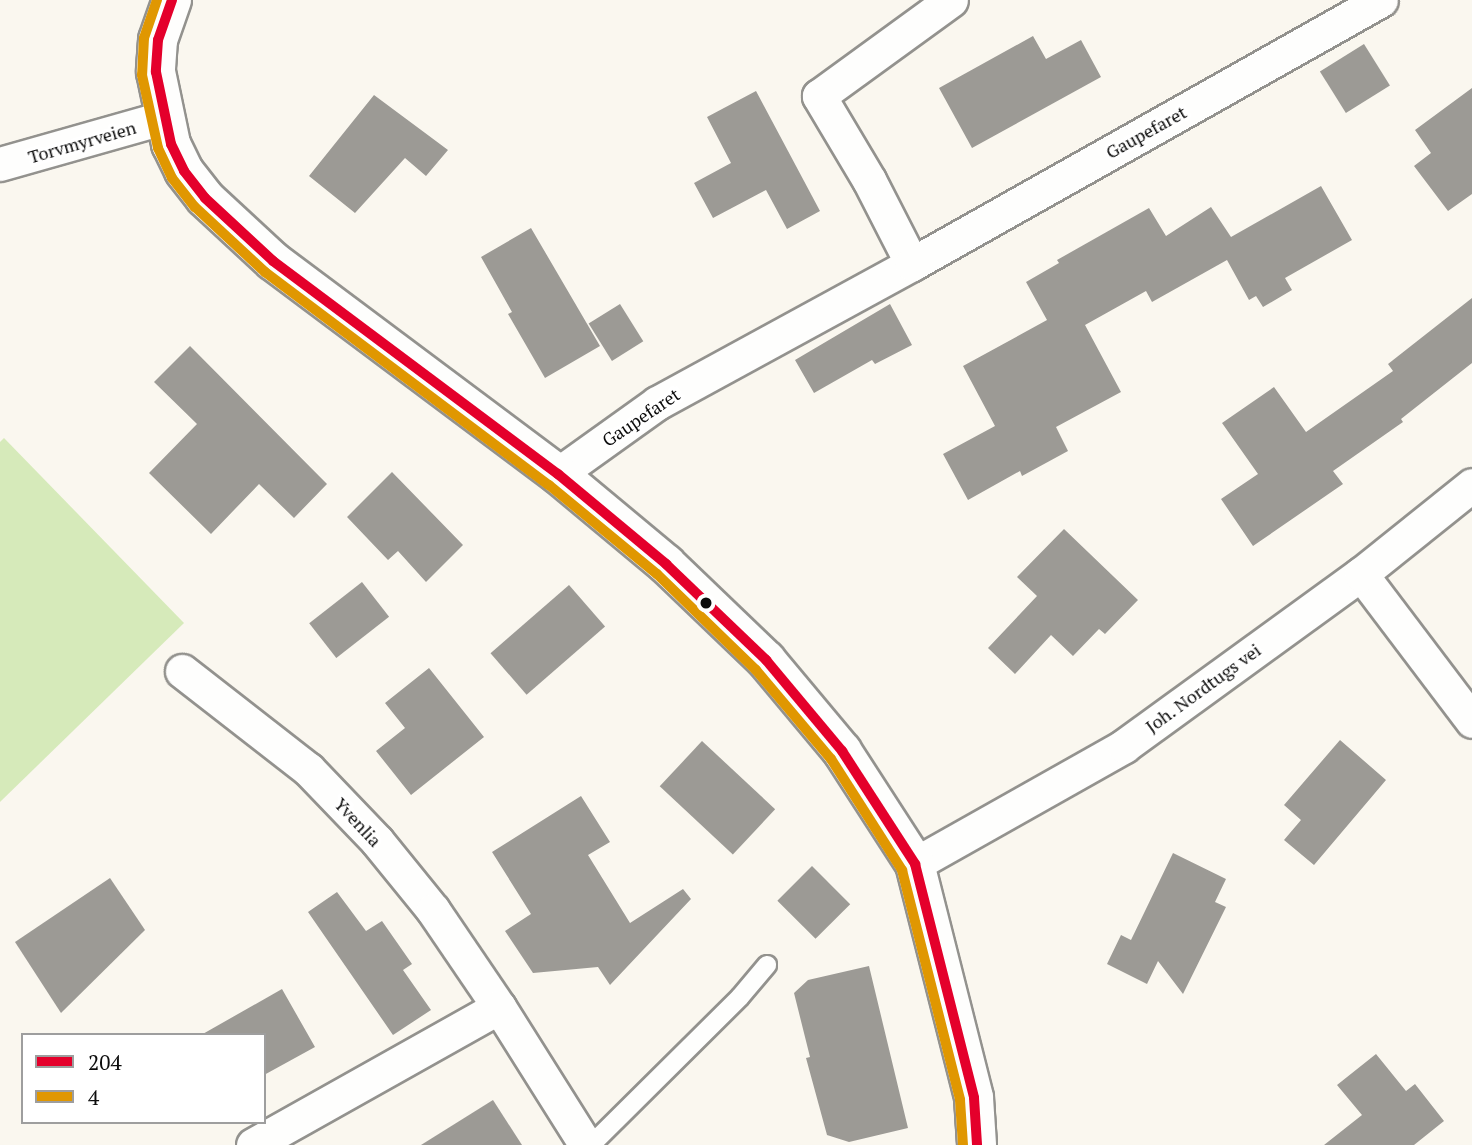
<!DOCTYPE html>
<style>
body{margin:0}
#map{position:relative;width:1472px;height:1145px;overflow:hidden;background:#faf7ef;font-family:"PT Serif",serif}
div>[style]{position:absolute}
.forest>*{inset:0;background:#d6eaba}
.building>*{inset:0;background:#9c9a95;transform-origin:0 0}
.roads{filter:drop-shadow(2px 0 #93928e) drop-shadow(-2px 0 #93928e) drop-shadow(0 2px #93928e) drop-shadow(0 -2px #93928e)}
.service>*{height:18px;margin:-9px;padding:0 9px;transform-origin:9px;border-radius:9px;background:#fefefd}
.minor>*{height:33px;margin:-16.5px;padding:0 16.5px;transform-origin:16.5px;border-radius:16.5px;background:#fefefd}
.tertiary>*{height:38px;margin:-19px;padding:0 19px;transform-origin:19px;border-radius:19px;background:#fefefd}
.bus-1>*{height:10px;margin:-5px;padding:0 5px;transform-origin:5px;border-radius:5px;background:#e4002b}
.bus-2>*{height:10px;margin:-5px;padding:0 5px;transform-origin:5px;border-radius:5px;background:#e09701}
.dots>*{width:19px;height:19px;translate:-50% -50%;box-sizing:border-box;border:4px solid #fff;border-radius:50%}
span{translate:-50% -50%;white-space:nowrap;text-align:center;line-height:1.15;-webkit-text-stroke:7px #fff;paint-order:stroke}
.street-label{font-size:18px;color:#0c0c0c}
.legend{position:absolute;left:21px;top:1033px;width:245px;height:91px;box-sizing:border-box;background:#fff;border:2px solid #9e9e9e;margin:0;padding:9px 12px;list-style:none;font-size:21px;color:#0c0c0c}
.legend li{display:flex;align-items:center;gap:14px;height:35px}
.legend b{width:35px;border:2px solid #9e9e9e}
</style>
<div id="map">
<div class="forest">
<i style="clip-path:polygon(4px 438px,184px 623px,0 802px,0 442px)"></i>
</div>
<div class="building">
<i style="clip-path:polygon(1033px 36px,1046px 59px,1081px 40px,1101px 77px,972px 148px,939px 88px)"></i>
<i style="left:1364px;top:44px;width:49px;height:52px;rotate:58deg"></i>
<i style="clip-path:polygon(1472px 88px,1472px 194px,1448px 211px,1414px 166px,1431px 153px,1415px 130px)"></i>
<i style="clip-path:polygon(756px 91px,820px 211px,787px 229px,766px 190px,713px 218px,694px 183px,731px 163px,707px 117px)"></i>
<i style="clip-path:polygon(374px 95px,448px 150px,426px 176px,405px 158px,355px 213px,309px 176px)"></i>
<i style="clip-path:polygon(1321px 186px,1352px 240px,1285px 278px,1292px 290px,1263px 307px,1256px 296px,1249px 300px,1227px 260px,1152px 302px,1146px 291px,1085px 325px,1121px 392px,1056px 427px,1068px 451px,1022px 476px,1020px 471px,968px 500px,943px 454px,995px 426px,963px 366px,1047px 320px,1026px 282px,1059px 263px,1057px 260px,1149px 208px,1166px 236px,1211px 207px,1231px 237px)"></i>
<i style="clip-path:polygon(531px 228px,600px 346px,545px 378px,508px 314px,512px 312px,481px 257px)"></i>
<i style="clip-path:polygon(1472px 298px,1472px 363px,1401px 419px,1403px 422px,1333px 471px,1343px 484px,1253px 546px,1221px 499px,1258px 474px,1222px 423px,1274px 387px,1306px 432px,1393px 371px,1388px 364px)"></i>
<i style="left:620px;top:304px;width:44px;height:37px;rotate:58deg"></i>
<i style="clip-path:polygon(890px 304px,912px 345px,875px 364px,872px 360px,814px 393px,795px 360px)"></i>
<i style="clip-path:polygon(190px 346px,327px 484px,294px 518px,259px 484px,211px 534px,149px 473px,197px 424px,154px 382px)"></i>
<i style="clip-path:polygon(392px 472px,463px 545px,426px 582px,398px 551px,388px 560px,347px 517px)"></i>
<i style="clip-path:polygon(1064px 529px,1138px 600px,1105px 634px,1099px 629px,1073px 656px,1051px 635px,1015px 674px,988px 648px,1037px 596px,1017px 577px)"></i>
<i style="left:362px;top:582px;width:44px;height:67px;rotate:52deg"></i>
<i style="left:569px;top:585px;width:55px;height:104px;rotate:49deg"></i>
<i style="clip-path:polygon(429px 668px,484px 737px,411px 795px,376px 751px,405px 728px,385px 703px)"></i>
<i style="clip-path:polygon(1340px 740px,1386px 780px,1314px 865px,1284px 840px,1301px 820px,1284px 805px)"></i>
<i style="left:702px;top:741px;width:100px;height:62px;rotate:43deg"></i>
<i style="clip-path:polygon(581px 796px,610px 842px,588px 855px,630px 923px,683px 889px,691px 899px,610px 985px,598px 967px,533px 973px,505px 931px,531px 914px,492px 852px)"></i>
<i style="clip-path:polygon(1173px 853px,1226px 879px,1215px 902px,1226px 907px,1183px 994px,1158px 961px,1147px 984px,1107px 964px,1121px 935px,1131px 940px)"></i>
<i style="left:812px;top:866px;width:54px;height:49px;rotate:45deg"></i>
<i style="clip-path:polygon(110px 878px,145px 930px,61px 1013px,15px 942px)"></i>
<i style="clip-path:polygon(337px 892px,366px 931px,382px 921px,412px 964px,403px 970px,431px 1010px,393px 1035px,308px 912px)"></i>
<i style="clip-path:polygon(869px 966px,908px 1128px,849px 1142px,827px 1135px,806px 1058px,810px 1057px,794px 993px,808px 980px)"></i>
<i style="clip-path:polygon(282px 989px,315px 1047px,264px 1075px,264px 1035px,201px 1035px)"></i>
<i style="clip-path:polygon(1376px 1054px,1406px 1091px,1415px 1084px,1444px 1121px,1414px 1145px,1324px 1145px,1362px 1115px,1337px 1085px)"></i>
<i style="clip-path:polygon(493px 1100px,522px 1145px,421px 1145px)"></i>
</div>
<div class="roads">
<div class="service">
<i style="left:591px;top:1145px;width:210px;rotate:-44.8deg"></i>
<i style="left:740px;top:997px;width:42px;rotate:-49.8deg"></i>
</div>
<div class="minor">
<i style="left:0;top:164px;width:169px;rotate:-15.8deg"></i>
<i style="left:912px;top:264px;width:94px;rotate:-117.1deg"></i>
<i style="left:869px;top:180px;width:98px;rotate:-120.8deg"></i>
<i style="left:819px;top:96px;width:163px;rotate:-36deg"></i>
<i style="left:558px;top:474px;width:122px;rotate:-35.6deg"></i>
<i style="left:657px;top:403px;width:290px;rotate:-28.6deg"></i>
<i style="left:912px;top:264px;width:538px;rotate:-29.38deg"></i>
<i style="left:1361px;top:574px;width:184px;rotate:52.9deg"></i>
<i style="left:182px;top:671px;width:160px;rotate:37.9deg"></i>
<i style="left:308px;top:769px;width:100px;rotate:46.2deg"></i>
<i style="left:377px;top:841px;width:89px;rotate:50.9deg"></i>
<i style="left:433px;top:910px;width:117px;rotate:55.8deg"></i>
<i style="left:499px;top:1007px;width:163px;rotate:57.8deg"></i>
<i style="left:915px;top:864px;width:240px;rotate:-29.4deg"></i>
<i style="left:1124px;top:746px;width:293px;rotate:-36deg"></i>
<i style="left:1361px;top:574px;width:142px;rotate:-38.7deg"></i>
<i style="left:253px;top:1145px;width:282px;rotate:-29.3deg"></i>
</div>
<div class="tertiary">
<i style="left:172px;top:0;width:42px;rotate:109.3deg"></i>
<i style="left:158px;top:40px;width:32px;rotate:94deg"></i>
<i style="left:156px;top:72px;width:74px;rotate:78.2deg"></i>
<i style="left:171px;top:144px;width:30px;rotate:64deg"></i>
<i style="left:184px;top:171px;width:34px;rotate:52deg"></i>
<i style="left:205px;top:198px;width:93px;rotate:42.8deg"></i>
<i style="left:273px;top:261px;width:356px;rotate:36.8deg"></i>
<i style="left:558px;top:474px;width:141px;rotate:39.8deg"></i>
<i style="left:666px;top:564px;width:139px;rotate:43.8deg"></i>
<i style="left:766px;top:660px;width:119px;rotate:50.1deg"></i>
<i style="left:842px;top:751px;width:135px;rotate:57.1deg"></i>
<i style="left:915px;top:864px;width:241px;rotate:75.8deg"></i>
<i style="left:974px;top:1098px;width:47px;rotate:86.3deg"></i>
</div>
</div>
<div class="bus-1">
<i style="left:172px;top:0;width:42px;rotate:109.3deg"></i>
<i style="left:158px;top:40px;width:32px;rotate:94deg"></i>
<i style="left:156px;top:72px;width:74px;rotate:78.2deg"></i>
<i style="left:171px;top:144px;width:30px;rotate:64deg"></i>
<i style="left:184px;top:171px;width:34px;rotate:52deg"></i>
<i style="left:205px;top:198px;width:93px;rotate:42.8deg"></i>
<i style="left:273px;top:261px;width:356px;rotate:36.8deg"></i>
<i style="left:558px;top:474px;width:141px;rotate:39.8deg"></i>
<i style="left:666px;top:564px;width:139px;rotate:43.8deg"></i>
<i style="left:766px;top:660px;width:119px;rotate:50.1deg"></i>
<i style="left:842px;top:751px;width:135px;rotate:57.1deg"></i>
<i style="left:915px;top:864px;width:241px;rotate:75.8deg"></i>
<i style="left:974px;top:1098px;width:47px;rotate:86.3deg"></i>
</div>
<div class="bus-2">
<i style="left:157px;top:0;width:40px;rotate:108.9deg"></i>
<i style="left:144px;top:38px;width:37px;rotate:93deg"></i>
<i style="left:142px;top:75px;width:75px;rotate:77.6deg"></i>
<i style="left:158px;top:148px;width:33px;rotate:65deg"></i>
<i style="left:172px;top:178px;width:37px;rotate:52deg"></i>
<i style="left:195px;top:207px;width:96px;rotate:42.9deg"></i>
<i style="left:265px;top:272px;width:355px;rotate:36.9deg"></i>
<i style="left:549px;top:485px;width:140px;rotate:39.5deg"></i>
<i style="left:657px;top:574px;width:138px;rotate:44.1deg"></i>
<i style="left:756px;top:670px;width:116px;rotate:49.9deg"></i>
<i style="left:831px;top:759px;width:132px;rotate:57.4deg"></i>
<i style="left:902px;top:870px;width:237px;rotate:75.8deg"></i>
<i style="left:960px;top:1100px;width:45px;rotate:86.2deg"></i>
</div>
<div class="dots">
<i style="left:706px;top:603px;background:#0c0c0c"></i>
</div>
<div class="street-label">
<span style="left:1146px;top:132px;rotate:-29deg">Gaupefaret</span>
<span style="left:82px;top:142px;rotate:-16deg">Torvmyrveien</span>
<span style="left:641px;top:417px;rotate:-34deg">Gaupefaret</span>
<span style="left:1203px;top:688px;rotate:-36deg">Joh. Nordtugs vei</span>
<span style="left:358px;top:822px;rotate:47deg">Yvenlia</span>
</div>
<ul class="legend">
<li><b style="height:9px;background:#e4002b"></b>204</li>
<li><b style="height:9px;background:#e09701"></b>4</li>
</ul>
</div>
